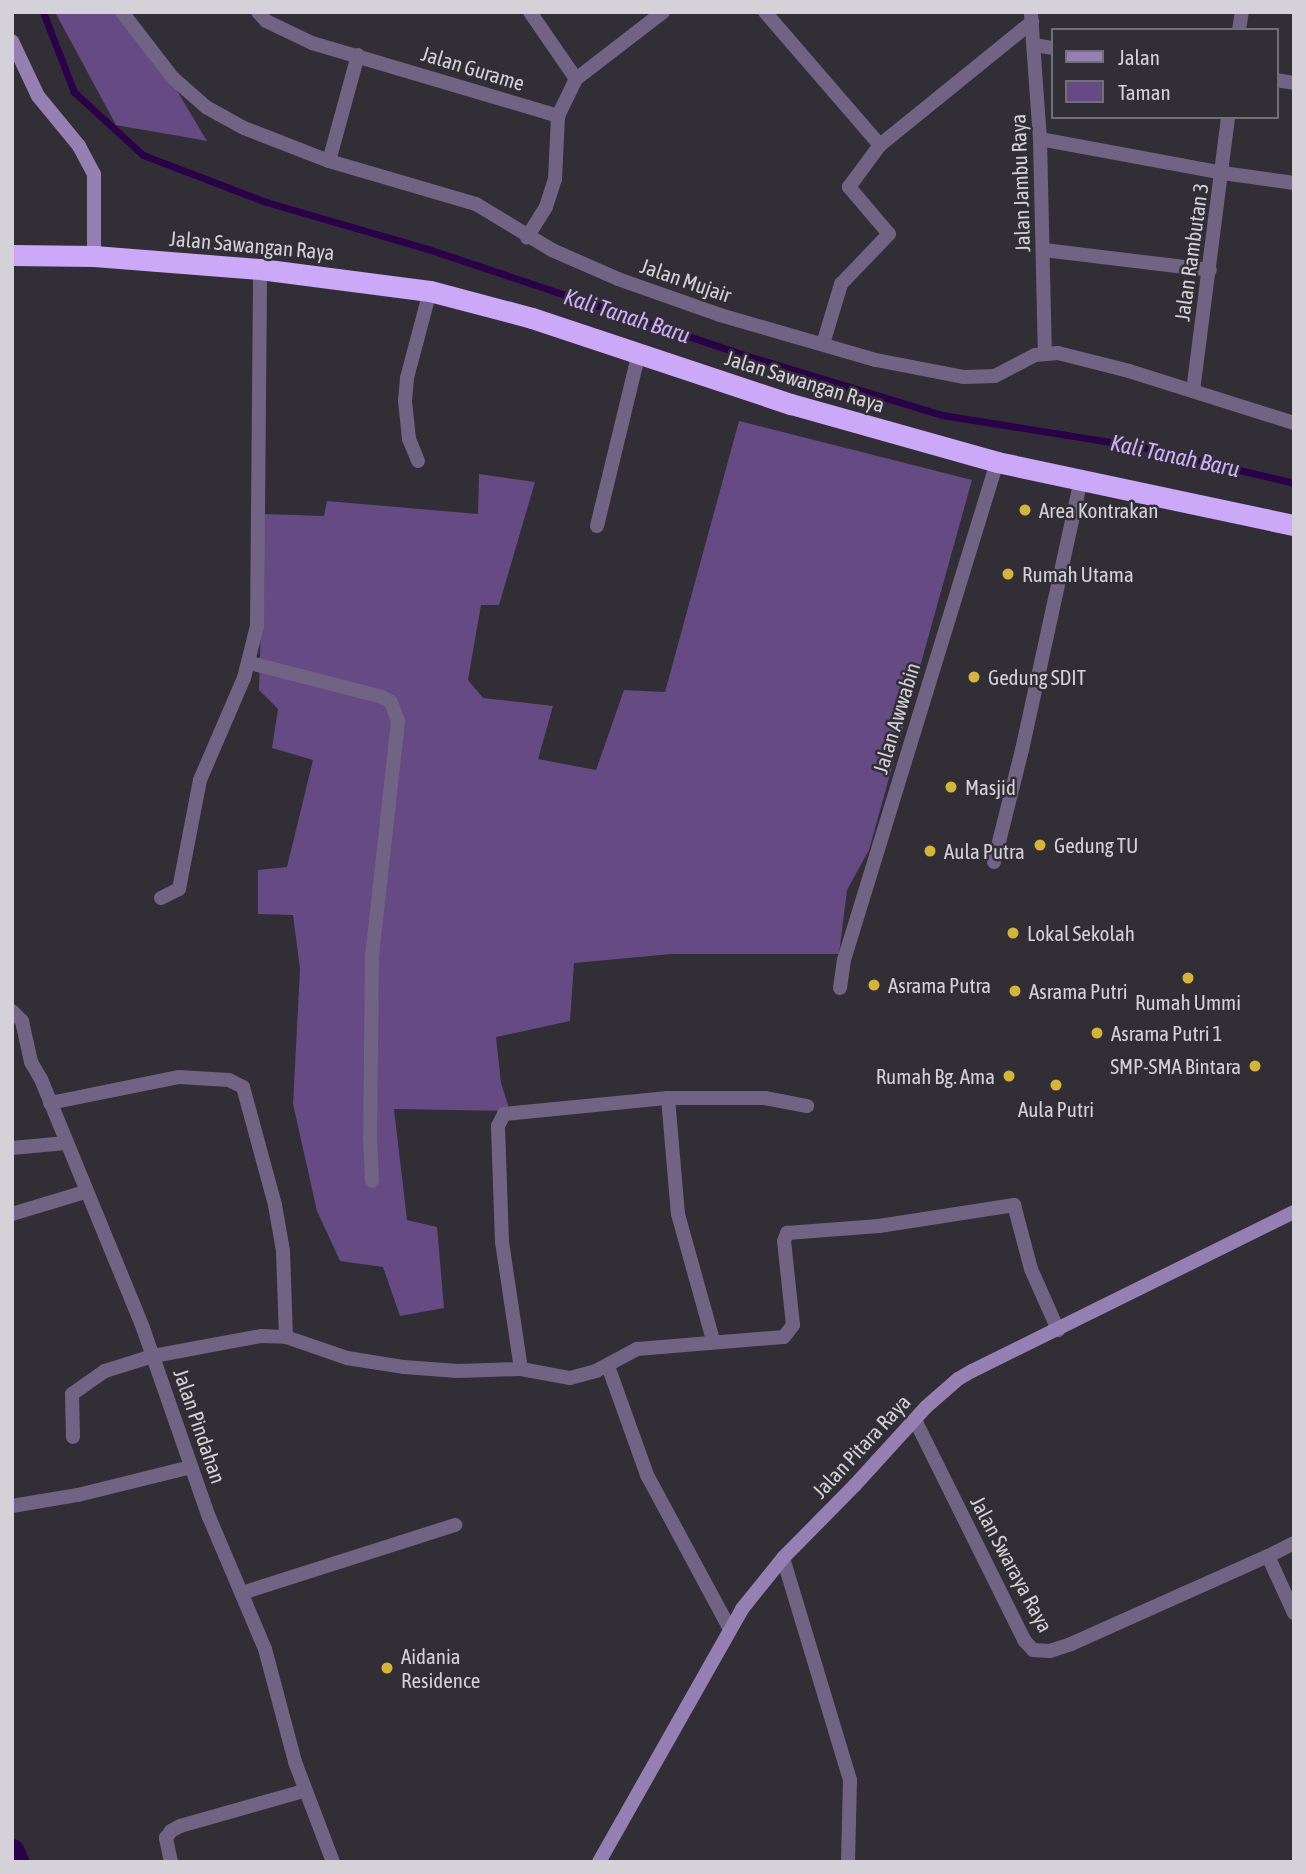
<!DOCTYPE html>
<style>
body{margin:0}
#map{position:relative;width:1306px;height:1874px;overflow:hidden;background:#312e36;font-family:"Asap Condensed",sans-serif}
div>[style]{position:absolute}
.green>*{inset:0;background:#654a83}
.stream>*{height:7px;margin:-3.5px;padding:0 3.5px;transform-origin:3.5px;border-radius:3.5px;background:#2a0148}
.canal>*{height:26px;margin:-13px;padding:0 13px;transform-origin:13px;border-radius:13px;background:#2a0148}
.street>*{height:14px;margin:-7px;padding:0 7px;transform-origin:7px;border-radius:7px;background:#716383}
.secondary>*{height:14px;margin:-7px;padding:0 7px;transform-origin:7px;border-radius:7px;background:#967fb2}
.highway>*{height:21px;margin:-10.5px;padding:0 10.5px;transform-origin:10.5px;border-radius:10.5px;background:#cca8f8}
.dots>*{width:19px;height:19px;translate:-50% -50%;box-sizing:border-box;border:4px solid #312e36;border-radius:50%}
span{translate:-50% -50%;white-space:nowrap;text-align:center;line-height:1.15;-webkit-text-stroke:5px #312e36;paint-order:stroke}
.street-label{font-size:21px;color:#d4d2d8}
.poi-label{font-size:21px;color:#d4d2d8}
.left{translate:0 -50%;text-align:left}
.right{translate:-100% -50%;text-align:right}
.water-label{font-size:23px;color:#d2aeff;font-style:italic}
.frame{position:absolute;inset:0;border:14px solid #d4d2d8;pointer-events:none}
.legend{position:absolute;left:1051px;top:28px;width:228px;height:91px;box-sizing:border-box;background:#312e36;border:2px solid #727077;margin:0;padding:9px 12px;list-style:none;font-size:21px;color:#d4d2d8}
.legend li{display:flex;align-items:center;gap:14px;height:35px}
.legend b{width:35px;border:2px solid #727077}
</style>
<div id="map">
<div class="green">
<i style="clip-path:polygon(55px 12px,130px 12px,207px 141px,116px 125px)"></i>
<i style="clip-path:polygon(739px 421px,972px 480px,869px 850px,847px 890px,839px 954px,672px 954px,574px 963px,570px 1021px,496px 1037px,501px 1083px,510px 1111px,394px 1109px,407px 1220px,437px 1227px,444px 1308px,400px 1316px,383px 1267px,340px 1261px,317px 1211px,293px 1104px,300px 969px,293px 915px,258px 914px,258px 870px,287px 867px,313px 760px,272px 748px,278px 709px,259px 690px,264px 514px,324px 516px,327px 501px,478px 514px,479px 474px,535px 482px,499px 605px,481px 605px,468px 680px,483px 698px,553px 706px,538px 759px,596px 770px,624px 690px,665px 692px)"></i>
</div>
<div class="stream">
<i style="left:43px;top:12px;width:86px;rotate:68.8deg"></i>
<i style="left:74px;top:92px;width:93px;rotate:42.4deg"></i>
<i style="left:143px;top:155px;width:132px;rotate:20.9deg"></i>
<i style="left:266px;top:202px;width:169px;rotate:16.2deg"></i>
<i style="left:428px;top:249px;width:324px;rotate:18.5deg"></i>
<i style="left:735px;top:352px;width:216px;rotate:16.9deg"></i>
<i style="left:942px;top:415px;width:203px;rotate:9.1deg"></i>
<i style="left:1142px;top:447px;width:156px;rotate:13.3deg"></i>
</div>
<div class="canal">
<i style="left:12px;top:1852px;width:11px;rotate:68deg"></i>
</div>
<div class="street">
<i style="left:122px;top:12px;width:83px;rotate:52.3deg"></i>
<i style="left:173px;top:78px;width:44px;rotate:41.3deg"></i>
<i style="left:206px;top:107px;width:43px;rotate:28.9deg"></i>
<i style="left:244px;top:128px;width:91px;rotate:21.2deg"></i>
<i style="left:329px;top:161px;width:153px;rotate:16.3deg"></i>
<i style="left:476px;top:204px;width:89px;rotate:31.2deg"></i>
<i style="left:552px;top:250px;width:72px;rotate:23.7deg"></i>
<i style="left:618px;top:279px;width:108px;rotate:19.4deg"></i>
<i style="left:720px;top:315px;width:162px;rotate:16.1deg"></i>
<i style="left:876px;top:360px;width:90px;rotate:10.9deg"></i>
<i style="left:964px;top:377px;width:31px;rotate:-2deg"></i>
<i style="left:995px;top:376px;width:45px;rotate:-27.7deg"></i>
<i style="left:1035px;top:355px;width:23px;rotate:-5deg"></i>
<i style="left:1058px;top:353px;width:73px;rotate:14.2deg"></i>
<i style="left:1129px;top:371px;width:173px;rotate:17.5deg"></i>
<i style="left:258px;top:12px;width:12px;rotate:48deg"></i>
<i style="left:266px;top:21px;width:51px;rotate:25.6deg"></i>
<i style="left:312px;top:43px;width:257px;rotate:16.5deg"></i>
<i style="left:558px;top:116px;width:63px;rotate:92.7deg"></i>
<i style="left:555px;top:179px;width:29px;rotate:108deg"></i>
<i style="left:546px;top:207px;width:36px;rotate:122deg"></i>
<i style="left:530px;top:12px;width:81px;rotate:55.5deg"></i>
<i style="left:765px;top:12px;width:176px;rotate:49.2deg"></i>
<i style="left:1031px;top:14px;width:125px;rotate:85.9deg"></i>
<i style="left:1040px;top:139px;width:213px;rotate:88.7deg"></i>
<i style="left:1239px;top:30px;width:18px;rotate:-81deg"></i>
<i style="left:1034px;top:45px;width:18px;rotate:9deg"></i>
<i style="left:576px;top:79px;width:110px;rotate:-37.6deg"></i>
<i style="left:1276px;top:80px;width:18px;rotate:9deg"></i>
<i style="left:558px;top:116px;width:41px;rotate:-64.1deg"></i>
<i style="left:1040px;top:139px;width:186px;rotate:10.5deg"></i>
<i style="left:1223px;top:173px;width:72px;rotate:8deg"></i>
<i style="left:329px;top:161px;width:110px;rotate:-74.7deg"></i>
<i style="left:1044px;top:250px;width:167px;rotate:6.9deg"></i>
<i style="left:823px;top:344px;width:63px;rotate:-73.3deg"></i>
<i style="left:841px;top:284px;width:69px;rotate:-46.2deg"></i>
<i style="left:889px;top:234px;width:62px;rotate:-130.4deg"></i>
<i style="left:849px;top:187px;width:52px;rotate:-53.6deg"></i>
<i style="left:880px;top:145px;width:196px;rotate:-39deg"></i>
<i style="left:1193px;top:391px;width:276px;rotate:-82.7deg"></i>
<i style="left:418px;top:461px;width:24px;rotate:-112deg"></i>
<i style="left:409px;top:439px;width:38px;rotate:-96deg"></i>
<i style="left:405px;top:401px;width:23px;rotate:-85deg"></i>
<i style="left:407px;top:378px;width:90px;rotate:-75.2deg"></i>
<i style="left:597px;top:526px;width:178px;rotate:-76.4deg"></i>
<i style="left:250px;top:663px;width:136px;rotate:14.4deg"></i>
<i style="left:382px;top:697px;width:10px;rotate:29deg"></i>
<i style="left:391px;top:702px;width:20px;rotate:70deg"></i>
<i style="left:398px;top:721px;width:235px;rotate:96.3deg"></i>
<i style="left:372px;top:955px;width:182px;rotate:90.6deg"></i>
<i style="left:370px;top:1137px;width:44px;rotate:87.4deg"></i>
<i style="left:994px;top:862px;width:115px;rotate:-76deg"></i>
<i style="left:1022px;top:750px;width:276px;rotate:-77.7deg"></i>
<i style="left:161px;top:898px;width:20px;rotate:-27deg"></i>
<i style="left:179px;top:889px;width:111px;rotate:-79.1deg"></i>
<i style="left:200px;top:780px;width:111px;rotate:-66.7deg"></i>
<i style="left:244px;top:678px;width:54px;rotate:-76deg"></i>
<i style="left:257px;top:626px;width:357px;rotate:-89.5deg"></i>
<i style="left:840px;top:988px;width:28px;rotate:-82deg"></i>
<i style="left:844px;top:960px;width:521px;rotate:-72.92deg"></i>
<i style="left:12px;top:1011px;width:14px;rotate:45deg"></i>
<i style="left:22px;top:1021px;width:42px;rotate:77.6deg"></i>
<i style="left:31px;top:1062px;width:20px;rotate:60deg"></i>
<i style="left:41px;top:1079px;width:269px;rotate:67.7deg"></i>
<i style="left:143px;top:1328px;width:200px;rotate:70.8deg"></i>
<i style="left:209px;top:1517px;width:143px;rotate:67deg"></i>
<i style="left:265px;top:1649px;width:117px;rotate:75.1deg"></i>
<i style="left:295px;top:1762px;width:107px;rotate:69.2deg"></i>
<i style="left:668px;top:1098px;width:116px;rotate:85.1deg"></i>
<i style="left:678px;top:1214px;width:131px;rotate:74.5deg"></i>
<i style="left:50px;top:1103px;width:132px;rotate:-11.4deg"></i>
<i style="left:179px;top:1077px;width:50px;rotate:3.4deg"></i>
<i style="left:229px;top:1080px;width:16px;rotate:27deg"></i>
<i style="left:243px;top:1087px;width:122px;rotate:74.8deg"></i>
<i style="left:275px;top:1205px;width:47px;rotate:80.1deg"></i>
<i style="left:283px;top:1251px;width:86px;rotate:88deg"></i>
<i style="left:12px;top:1148px;width:54px;rotate:-5.3deg"></i>
<i style="left:12px;top:1214px;width:76px;rotate:-16.8deg"></i>
<i style="left:608px;top:1366px;width:116px;rotate:70.3deg"></i>
<i style="left:647px;top:1475px;width:175px;rotate:61.7deg"></i>
<i style="left:521px;top:1369px;width:128px;rotate:-98.5deg"></i>
<i style="left:502px;top:1242px;width:116px;rotate:-92deg"></i>
<i style="left:498px;top:1126px;width:13px;rotate:-63deg"></i>
<i style="left:504px;top:1114px;width:165px;rotate:-5.6deg"></i>
<i style="left:668px;top:1098px;width:97px"></i>
<i style="left:765px;top:1098px;width:43px;rotate:10.8deg"></i>
<i style="left:915px;top:1420px;width:246px;rotate:63.6deg"></i>
<i style="left:1024px;top:1640px;width:13px;rotate:48deg"></i>
<i style="left:1033px;top:1650px;width:17px;rotate:3deg"></i>
<i style="left:1050px;top:1651px;width:22px;rotate:-18deg"></i>
<i style="left:1071px;top:1644px;width:216px;rotate:-24.1deg"></i>
<i style="left:73px;top:1437px;width:43px;rotate:-91.3deg"></i>
<i style="left:72px;top:1394px;width:40px;rotate:-34.9deg"></i>
<i style="left:105px;top:1371px;width:50px;rotate:-17.4deg"></i>
<i style="left:153px;top:1356px;width:110px;rotate:-10.5deg"></i>
<i style="left:261px;top:1336px;width:25px;rotate:2deg"></i>
<i style="left:286px;top:1337px;width:65px;rotate:19deg"></i>
<i style="left:347px;top:1358px;width:58px;rotate:9deg"></i>
<i style="left:404px;top:1367px;width:54px;rotate:4.2deg"></i>
<i style="left:458px;top:1371px;width:63px;rotate:-1.8deg"></i>
<i style="left:521px;top:1369px;width:50px;rotate:10.4deg"></i>
<i style="left:570px;top:1378px;width:27px;rotate:-15deg"></i>
<i style="left:596px;top:1371px;width:47px;rotate:-28.2deg"></i>
<i style="left:637px;top:1349px;width:147px;rotate:-4.7deg"></i>
<i style="left:784px;top:1337px;width:15px;rotate:-53deg"></i>
<i style="left:793px;top:1325px;width:84px;rotate:-96.1deg"></i>
<i style="left:784px;top:1241px;width:9px;rotate:-69deg"></i>
<i style="left:787px;top:1233px;width:92px;rotate:-4.4deg"></i>
<i style="left:879px;top:1226px;width:137px;rotate:-8.8deg"></i>
<i style="left:1014px;top:1205px;width:66px;rotate:75.1deg"></i>
<i style="left:1031px;top:1269px;width:67px;rotate:66.1deg"></i>
<i style="left:12px;top:1506px;width:67px;rotate:-9.5deg"></i>
<i style="left:78px;top:1495px;width:116px;rotate:-13.9deg"></i>
<i style="left:1294px;top:1543px;width:29px;rotate:153deg"></i>
<i style="left:1268px;top:1556px;width:63px;rotate:65.5deg"></i>
<i style="left:783px;top:1558px;width:232px;rotate:73.2deg"></i>
<i style="left:850px;top:1780px;width:82px;rotate:91.4deg"></i>
<i style="left:242px;top:1593px;width:224px;rotate:-17.7deg"></i>
<i style="left:171px;top:1862px;width:25px;rotate:-102deg"></i>
<i style="left:166px;top:1838px;width:9px;rotate:-54deg"></i>
<i style="left:171px;top:1831px;width:10px;rotate:-29deg"></i>
<i style="left:180px;top:1826px;width:129px;rotate:-15.8deg"></i>
</div>
<div class="secondary">
<i style="left:12px;top:41px;width:61px;rotate:64.7deg"></i>
<i style="left:38px;top:96px;width:65px;rotate:50.6deg"></i>
<i style="left:79px;top:146px;width:32px;rotate:62deg"></i>
<i style="left:94px;top:174px;width:82px;rotate:90deg"></i>
<i style="left:599px;top:1862px;width:291px;rotate:-60.5deg"></i>
<i style="left:742px;top:1609px;width:65px;rotate:-51.2deg"></i>
<i style="left:783px;top:1558px;width:103px;rotate:-45.4deg"></i>
<i style="left:855px;top:1485px;width:105px;rotate:-47.7deg"></i>
<i style="left:926px;top:1407px;width:43px;rotate:-41.2deg"></i>
<i style="left:958px;top:1379px;width:16px;rotate:-30deg"></i>
<i style="left:972px;top:1371px;width:359px;rotate:-26.3deg"></i>
</div>
<div class="highway">
<i style="left:12px;top:255px;width:82px;rotate:0.7deg"></i>
<i style="left:94px;top:256px;width:167px;rotate:4.5deg"></i>
<i style="left:260px;top:269px;width:171px;rotate:7.4deg"></i>
<i style="left:430px;top:291px;width:106px;rotate:14.8deg"></i>
<i style="left:532px;top:318px;width:273px;rotate:18.4deg"></i>
<i style="left:791px;top:404px;width:214px;rotate:15.7deg"></i>
<i style="left:997px;top:462px;width:304px;rotate:12deg"></i>
</div>
<div class="dots">
<i style="left:1025px;top:510px;background:#d5b535"></i>
<i style="left:1008px;top:574px;background:#d5b535"></i>
<i style="left:974px;top:677px;background:#d5b535"></i>
<i style="left:951px;top:787px;background:#d5b535"></i>
<i style="left:1040px;top:845px;background:#d5b535"></i>
<i style="left:930px;top:851px;background:#d5b535"></i>
<i style="left:1013px;top:933px;background:#d5b535"></i>
<i style="left:1188px;top:978px;background:#d5b535"></i>
<i style="left:874px;top:985px;background:#d5b535"></i>
<i style="left:1015px;top:991px;background:#d5b535"></i>
<i style="left:1097px;top:1033px;background:#d5b535"></i>
<i style="left:1255px;top:1066px;background:#d5b535"></i>
<i style="left:1009px;top:1076px;background:#d5b535"></i>
<i style="left:1056px;top:1085px;background:#d5b535"></i>
<i style="left:387px;top:1668px;background:#d5b535"></i>
</div>
<div class="street-label">
<span style="left:473px;top:68px;rotate:17deg">Jalan Gurame</span>
<span style="left:1020px;top:183px;rotate:-92deg">Jalan Jambu Raya</span>
<span style="left:252px;top:245px;rotate:5deg">Jalan Sawangan Raya</span>
<span style="left:1191px;top:252px;rotate:-82deg">Jalan Rambutan 3</span>
<span style="left:686px;top:280px;rotate:19deg">Jalan Mujair</span>
<span style="left:805px;top:381px;rotate:17deg">Jalan Sawangan Raya</span>
<span style="left:896px;top:718px;rotate:-73deg">Jalan Awwabin</span>
<span style="left:200px;top:1426px;rotate:71deg">Jalan Pindahan</span>
<span style="left:861px;top:1446px;rotate:-47deg">Jalan Pitara Raya</span>
<span style="left:1012px;top:1564px;rotate:62deg">Jalan Swaraya Raya</span>
</div>
<div class="poi-label">
<span class="left" style="left:1039px;top:510px">Area Kontrakan</span>
<span class="left" style="left:1022px;top:574px">Rumah Utama</span>
<span class="left" style="left:988px;top:677px">Gedung SDIT</span>
<span class="left" style="left:965px;top:787px">Masjid</span>
<span class="left" style="left:1054px;top:845px">Gedung TU</span>
<span class="left" style="left:944px;top:851px">Aula Putra</span>
<span class="left" style="left:1027px;top:933px">Lokal Sekolah</span>
<span class="left" style="left:888px;top:985px">Asrama Putra</span>
<span class="left" style="left:1029px;top:991px">Asrama Putri</span>
<span style="left:1188px;top:1002px">Rumah Ummi</span>
<span class="left" style="left:1111px;top:1033px">Asrama Putri 1</span>
<span class="right" style="left:1241px;top:1066px">SMP-SMA Bintara</span>
<span class="right" style="left:995px;top:1076px">Rumah Bg. Ama</span>
<span style="left:1056px;top:1109px">Aula Putri</span>
<span class="left" style="left:401px;top:1668px">Aidania<br>Residence</span>
</div>
<div class="water-label">
<span style="left:627px;top:316px;rotate:18deg">Kali Tanah Baru</span>
<span style="left:1175px;top:456px;rotate:12deg">Kali Tanah Baru</span>
</div>
<div class="frame"></div>
<ul class="legend">
<li><b style="height:9px;background:#967fb2"></b>Jalan</li>
<li><b style="height:19px;background:#654a83"></b>Taman</li>
</ul>
</div>
